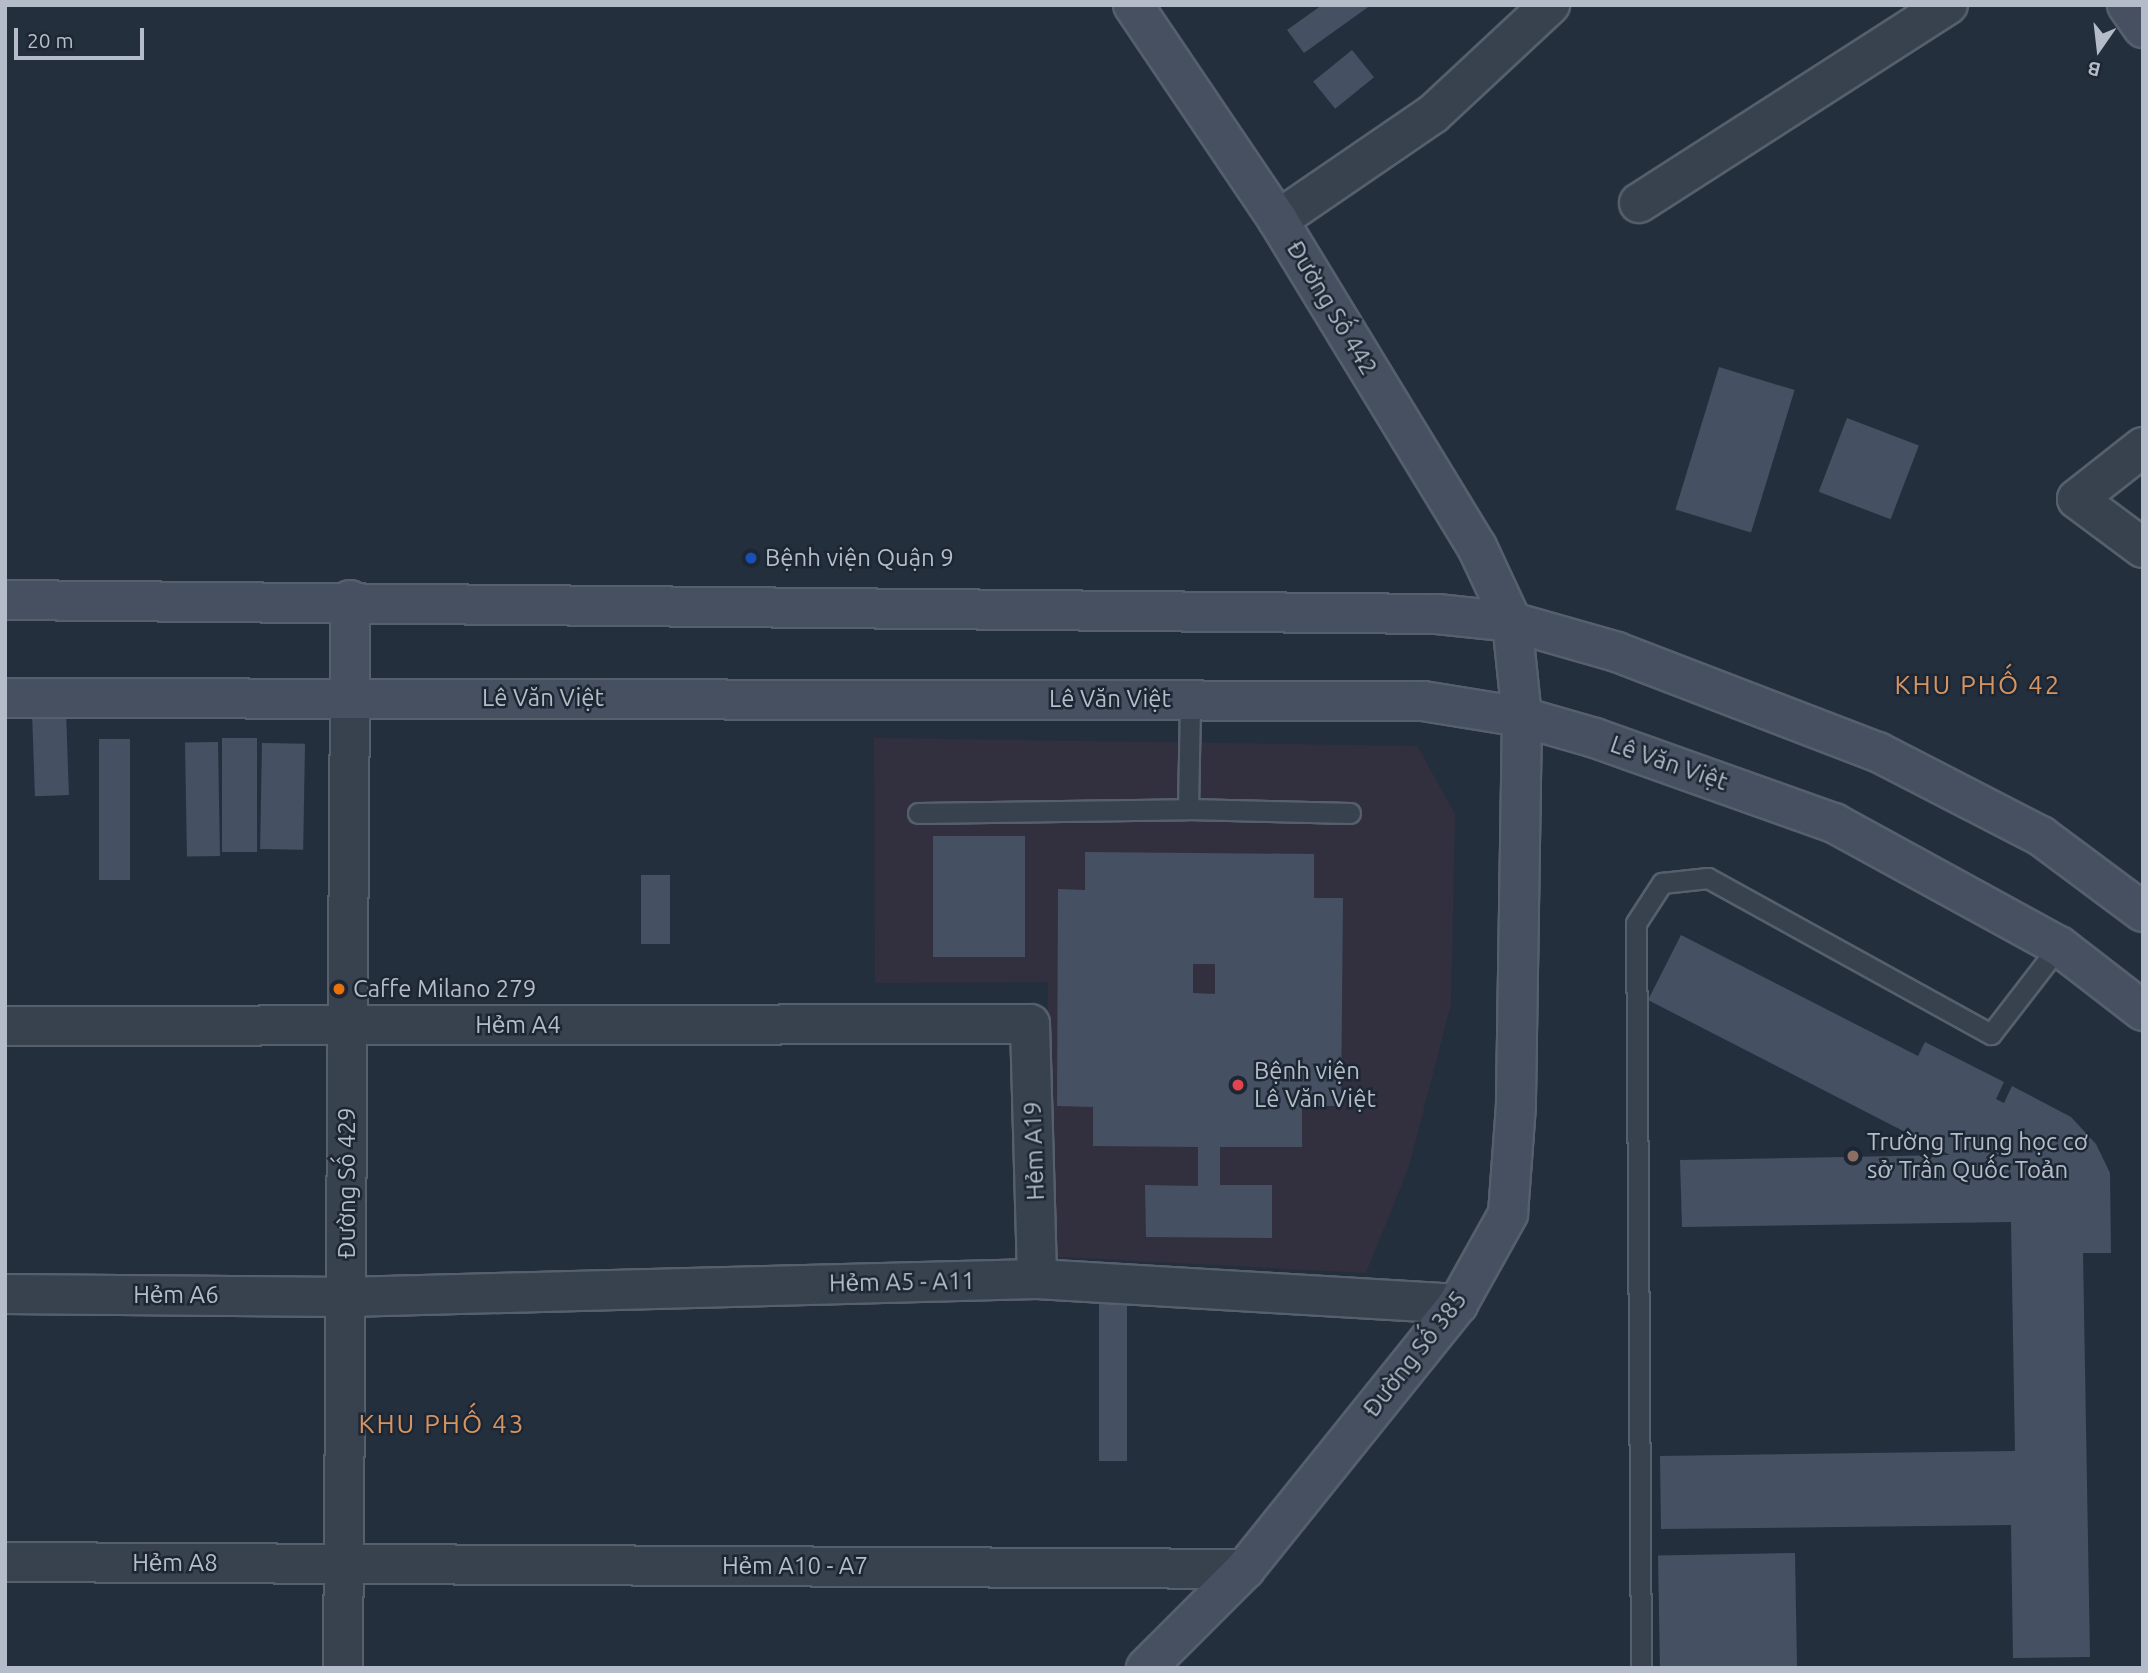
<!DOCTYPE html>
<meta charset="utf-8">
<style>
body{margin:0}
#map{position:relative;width:2148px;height:1673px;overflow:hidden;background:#242f3e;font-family:Ubuntu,sans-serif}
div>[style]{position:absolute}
.medical>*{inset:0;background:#32303f}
.building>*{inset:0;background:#455162;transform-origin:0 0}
.roads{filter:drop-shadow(2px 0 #565f6c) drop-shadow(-2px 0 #565f6c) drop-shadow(0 2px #565f6c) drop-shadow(0 -2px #565f6c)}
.lane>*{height:19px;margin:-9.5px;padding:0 9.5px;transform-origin:9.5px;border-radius:9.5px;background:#38414e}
.street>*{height:38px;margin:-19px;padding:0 19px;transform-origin:19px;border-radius:19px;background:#38414e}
.secondary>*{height:38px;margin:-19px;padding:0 19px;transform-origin:19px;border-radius:19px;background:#465061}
.dots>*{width:19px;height:19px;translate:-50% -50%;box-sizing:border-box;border:4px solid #1d2633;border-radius:50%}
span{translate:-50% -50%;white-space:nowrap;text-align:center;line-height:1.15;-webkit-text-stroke:5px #1d2633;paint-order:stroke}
.street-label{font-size:24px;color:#b4bcc9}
.poi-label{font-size:24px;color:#b4bcc9}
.left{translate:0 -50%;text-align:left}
.neighbourhood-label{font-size:26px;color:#d59563;letter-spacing:2px}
.frame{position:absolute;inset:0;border:7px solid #b4bcc9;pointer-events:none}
.north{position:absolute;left:2064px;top:14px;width:70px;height:70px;-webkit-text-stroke:5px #1d2633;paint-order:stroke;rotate:194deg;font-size:19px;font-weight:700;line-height:28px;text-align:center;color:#b4bcc9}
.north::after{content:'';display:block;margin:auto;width:24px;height:32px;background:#b4bcc9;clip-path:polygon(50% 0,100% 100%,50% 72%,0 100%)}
.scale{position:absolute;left:14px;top:28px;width:130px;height:32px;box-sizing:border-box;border:4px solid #b4bcc9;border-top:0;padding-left:9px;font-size:21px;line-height:24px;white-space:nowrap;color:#b4bcc9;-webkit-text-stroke:5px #1d2633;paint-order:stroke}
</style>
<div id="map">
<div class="medical">
<i style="clip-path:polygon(874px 738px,1417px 746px,1455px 814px,1451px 1004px,1409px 1166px,1366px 1273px,1045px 1256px,1048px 982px,875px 983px)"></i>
</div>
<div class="building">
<i style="clip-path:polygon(1322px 5px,1371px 5px,1304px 53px,1287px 30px)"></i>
<i style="left:1352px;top:50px;width:35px;height:50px;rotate:51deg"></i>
<i style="left:1719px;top:367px;width:79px;height:149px;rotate:17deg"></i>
<i style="left:1847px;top:418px;width:77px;height:79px;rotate:21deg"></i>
<i style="left:66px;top:711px;width:84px;height:34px;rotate:88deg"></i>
<i style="left:222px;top:738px;width:35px;height:114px"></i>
<i style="left:99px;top:739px;width:31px;height:141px"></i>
<i style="left:218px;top:742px;width:114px;height:33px;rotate:89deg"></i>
<i style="left:262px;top:743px;width:43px;height:106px;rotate:1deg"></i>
<i style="left:1025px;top:836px;width:121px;height:92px;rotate:90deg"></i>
<i style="clip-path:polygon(evenodd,1085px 852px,1314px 854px,1314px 898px,1343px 898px,1341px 1106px,1302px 1106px,1302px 1147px,1220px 1147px,1220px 1185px,1272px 1185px,1272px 1238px,1146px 1237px,1145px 1185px,1198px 1186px,1198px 1147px,1093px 1146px,1093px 1107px,1057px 1106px,1058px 889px,1085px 890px,1085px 852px,1193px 964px,1215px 964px,1215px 994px,1193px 993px,1193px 964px)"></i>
<i style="left:641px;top:875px;width:29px;height:69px"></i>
<i style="clip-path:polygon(1681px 935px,1918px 1056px,1925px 1042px,2004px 1082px,1996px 1099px,2004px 1103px,2012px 1086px,2071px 1117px,2096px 1144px,2110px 1173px,2111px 1253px,2083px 1253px,2090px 1657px,2013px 1658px,2011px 1525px,1661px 1529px,1660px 1456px,2015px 1451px,2011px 1222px,1682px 1227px,1680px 1160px,1950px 1155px,1648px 1000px)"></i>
<i style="left:1099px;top:1288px;width:28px;height:173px"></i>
<i style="left:1795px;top:1553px;width:115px;height:137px;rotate:89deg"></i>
</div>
<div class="roads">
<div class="lane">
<i style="left:1188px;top:809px;width:109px;rotate:-88.9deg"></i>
<i style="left:918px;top:813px;width:270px;rotate:-0.8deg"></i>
<i style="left:1188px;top:809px;width:162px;rotate:1.4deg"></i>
<i style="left:1641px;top:1668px;width:745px;rotate:-90.38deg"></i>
<i style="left:1636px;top:923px;width:48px;rotate:-57deg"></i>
<i style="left:1662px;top:883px;width:46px;rotate:-6.2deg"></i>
<i style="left:1708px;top:878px;width:323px;rotate:28.9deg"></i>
<i style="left:1991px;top:1034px;width:111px;rotate:-52.3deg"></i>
</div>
<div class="street">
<i style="left:1639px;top:203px;width:367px;rotate:-32.7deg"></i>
<i style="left:1278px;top:220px;width:188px;rotate:-34.4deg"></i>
<i style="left:1433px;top:114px;width:160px;rotate:-43deg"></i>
<i style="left:2143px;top:447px;width:84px;rotate:141.8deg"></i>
<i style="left:2077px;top:499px;width:82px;rotate:36.6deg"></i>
<i style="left:5px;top:1026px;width:1025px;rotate:-0.11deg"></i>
<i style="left:1030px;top:1024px;width:255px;rotate:88.4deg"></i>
<i style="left:5px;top:1294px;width:341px;rotate:0.5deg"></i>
<i style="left:346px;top:1297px;width:691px;rotate:-1.49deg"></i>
<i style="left:1037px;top:1279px;width:422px;rotate:3.4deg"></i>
<i style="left:5px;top:1562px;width:1240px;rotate:0.32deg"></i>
<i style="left:343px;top:1668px;width:970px;rotate:-89.59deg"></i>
</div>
<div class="secondary">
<i style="left:1133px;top:5px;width:259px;rotate:56deg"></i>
<i style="left:1278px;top:220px;width:383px;rotate:58.7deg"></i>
<i style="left:1477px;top:547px;width:83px;rotate:65deg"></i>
<i style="left:1512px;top:622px;width:96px;rotate:84deg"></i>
<i style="left:1522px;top:717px;width:388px;rotate:90.9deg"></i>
<i style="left:1516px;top:1105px;width:109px;rotate:94.2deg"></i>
<i style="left:1508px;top:1214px;width:103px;rotate:119.1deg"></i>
<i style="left:1458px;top:1304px;width:340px;rotate:128.8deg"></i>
<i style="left:1245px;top:1569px;width:140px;rotate:135deg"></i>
<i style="left:2127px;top:5px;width:28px;rotate:55deg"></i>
<i style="left:5px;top:600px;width:1432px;rotate:0.56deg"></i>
<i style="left:1437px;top:614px;width:75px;rotate:6.1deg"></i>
<i style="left:1512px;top:622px;width:109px;rotate:15.9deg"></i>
<i style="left:1617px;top:652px;width:280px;rotate:21deg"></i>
<i style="left:1878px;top:752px;width:183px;rotate:27.3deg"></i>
<i style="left:2041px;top:836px;width:127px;rotate:36.7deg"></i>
<i style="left:5px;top:698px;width:1418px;rotate:0.12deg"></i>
<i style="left:1423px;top:701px;width:100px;rotate:9.2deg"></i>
<i style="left:1522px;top:717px;width:76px;rotate:16deg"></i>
<i style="left:1595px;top:738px;width:254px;rotate:19.6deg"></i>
<i style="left:1834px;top:823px;width:256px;rotate:28.7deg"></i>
<i style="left:2059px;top:946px;width:106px;rotate:37.7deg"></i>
<i style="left:350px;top:698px;width:98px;rotate:-90deg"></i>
</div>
</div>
<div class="dots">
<i style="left:751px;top:558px;background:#1a4fb4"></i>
<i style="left:339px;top:989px;background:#e8710a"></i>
<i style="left:1238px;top:1085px;background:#e0444e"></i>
<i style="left:1853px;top:1156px;background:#8d6e63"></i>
</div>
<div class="street-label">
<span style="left:1332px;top:308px;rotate:59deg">Đường Số 442</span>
<span style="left:543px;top:698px">Lê Văn Việt</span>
<span style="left:1110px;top:699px">Lê Văn Việt</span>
<span style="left:1669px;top:763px;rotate:19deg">Lê Văn Việt</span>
<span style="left:518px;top:1025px">Hẻm A4</span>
<span style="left:1034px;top:1151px;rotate:-92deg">Hẻm A19</span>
<span style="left:347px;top:1183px;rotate:-90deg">Đường Số 429</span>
<span style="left:902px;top:1282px;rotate:-1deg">Hẻm A5 - A11</span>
<span style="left:176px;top:1295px">Hẻm A6</span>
<span style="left:1415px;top:1354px;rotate:-52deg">Đường Số 385</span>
<span style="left:175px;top:1563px">Hẻm A8</span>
<span style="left:795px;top:1566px">Hẻm A10 - A7</span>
</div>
<div class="poi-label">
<span class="left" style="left:765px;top:558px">Bệnh viện Quận 9</span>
<span class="left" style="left:353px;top:989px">Caffe Milano 279</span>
<span class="left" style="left:1254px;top:1085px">Bệnh viện<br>Lê Văn Việt</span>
<span class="left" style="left:1867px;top:1156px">Trường Trung học cơ<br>sở Trần Quốc Toản</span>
</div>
<div class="neighbourhood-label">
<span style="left:1978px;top:685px">KHU PHỐ 42</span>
<span style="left:442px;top:1424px">KHU PHỐ 43</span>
</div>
<div class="frame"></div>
<div class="north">B</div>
<div class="scale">20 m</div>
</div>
